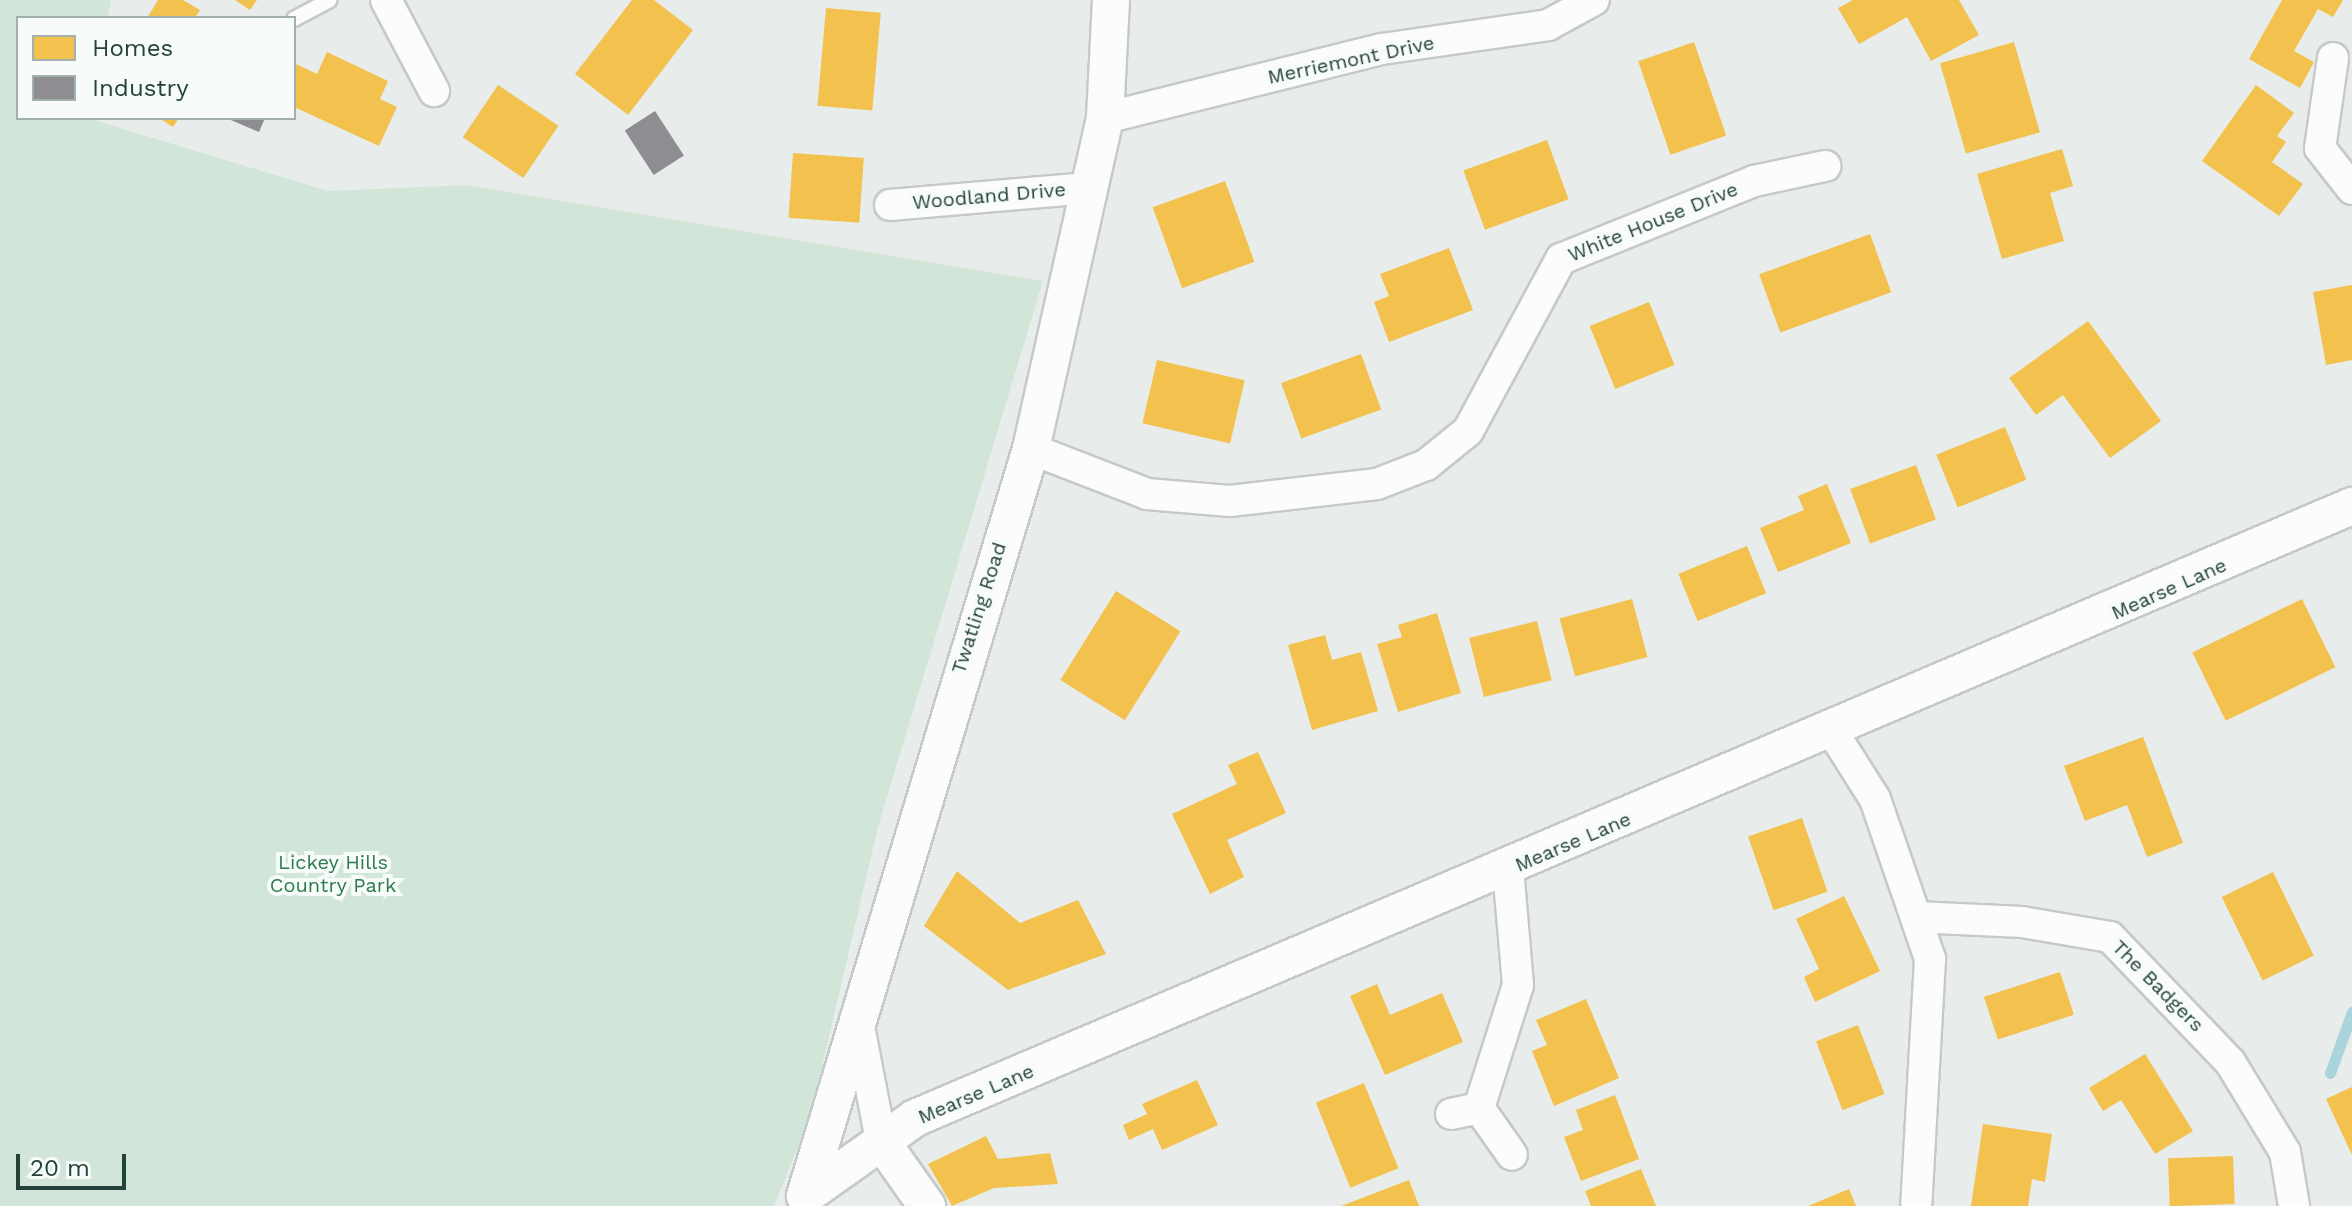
<!DOCTYPE html>
<style>
body{margin:0}
#map{position:relative;width:2352px;height:1206px;overflow:hidden;background:#e8edeb;font-family:"Work Sans",sans-serif}
div>[style]{position:absolute}
.green>*{inset:0;background:#d1e6d8}
.homes>*{inset:0;background:#f2c14e;transform-origin:0 0}
.industry>*{inset:0;background:#8d8d92;transform-origin:0 0}
.stream>*{height:11px;margin:-5.5px;padding:0 5.5px;transform-origin:5.5px;border-radius:5.5px;background:#a9d4db}
.roads{filter:drop-shadow(2px 0 #c5cac8) drop-shadow(-2px 0 #c5cac8) drop-shadow(0 2px #c5cac8) drop-shadow(0 -2px #c5cac8)}
.service>*{height:14px;margin:-7px;padding:0 7px;transform-origin:7px;border-radius:7px;background:#fcfcfc}
.minor>*{height:30px;margin:-15px;padding:0 15px;transform-origin:15px;border-radius:15px;background:#fcfcfc}
.tertiary>*{height:36px;margin:-18px;padding:0 18px;transform-origin:18px;border-radius:18px;background:#fcfcfc}
span{translate:-50% -50%;white-space:nowrap;text-align:center;line-height:1.15;-webkit-text-stroke:8px #f7fbf9;paint-order:stroke}
.street-label{font-size:20px;color:#24423a}
.park-label{font-size:20px;color:#2d7a4b}
.legend{position:absolute;left:16px;top:16px;width:280px;height:104px;box-sizing:border-box;background:#f7fbf9;border:2px solid #a3b1ad;margin:0;padding:10px 14px;list-style:none;font-size:24px;color:#24423a}
.legend li{display:flex;align-items:center;gap:16px;height:40px}
.legend b{width:40px;border:2px solid #a3b1ad}
.scale{position:absolute;left:16px;top:1154px;width:110px;height:36px;box-sizing:border-box;border:4px solid #24423a;border-top:0;padding-left:10px;font-size:24px;line-height:28px;white-space:nowrap;color:#24423a;-webkit-text-stroke:6px #f7fbf9;paint-order:stroke}
</style>
<div id="map">
<div class="green">
<i style="clip-path:polygon(0 0,111px 0,108px 18px,18px 18px,18px 118px,87px 118px,328px 191px,466px 185px,1043px 281px,878px 827px,811px 1114px,774px 1206px,0 1206px)"></i>
</div>
<div class="homes">
<i style="clip-path:polygon(158px 0,183px 0,200px 10px,195px 18px,147px 18px)"></i>
<i style="clip-path:polygon(235px 0,257px 0,250px 10px)"></i>
<i style="clip-path:polygon(632px 0,654px 0,693px 30px,628px 115px,575px 74px)"></i>
<i style="clip-path:polygon(1853px 0,1959px 0,1979px 35px,1931px 61px,1907px 17px,1859px 44px,1838px 8px)"></i>
<i style="clip-path:polygon(2282px 0,2343px 0,2333px 17px,2318px 9px,2294px 51px,2314px 62px,2300px 88px,2249px 59px)"></i>
<i style="left:826px;top:8px;width:55px;height:98px;rotate:5deg"></i>
<i style="left:1694px;top:42px;width:99px;height:59px;rotate:71deg"></i>
<i style="left:2014px;top:42px;width:94px;height:77px;rotate:74deg"></i>
<i style="clip-path:polygon(327px 52px,388px 81px,380px 99px,397px 107px,379px 146px,294px 107px,294px 63px,317px 74px)"></i>
<i style="left:498px;top:85px;width:73px;height:63px;rotate:34deg"></i>
<i style="clip-path:polygon(2256px 85px,2294px 113px,2277px 136px,2286px 142px,2272px 162px,2303px 184px,2279px 216px,2202px 161px)"></i>
<i style="clip-path:polygon(159px 118px,179px 118px,173px 127px)"></i>
<i style="left:1547px;top:140px;width:63px;height:89px;rotate:70deg"></i>
<i style="clip-path:polygon(2062px 149px,2073px 186px,2050px 193px,2064px 241px,2002px 259px,1977px 174px)"></i>
<i style="left:793px;top:153px;width:71px;height:65px;rotate:4deg"></i>
<i style="left:1225px;top:181px;width:86px;height:77px;rotate:70deg"></i>
<i style="left:1870px;top:234px;width:62px;height:118px;rotate:70deg"></i>
<i style="clip-path:polygon(1449px 248px,1473px 310px,1389px 342px,1374px 302px,1389px 296px,1380px 274px)"></i>
<i style="clip-path:polygon(2352px 285px,2352px 360px,2326px 365px,2313px 292px)"></i>
<i style="left:1649px;top:302px;width:68px;height:64px;rotate:68deg"></i>
<i style="clip-path:polygon(2088px 321px,2161px 421px,2110px 458px,2063px 395px,2036px 415px,2009px 378px)"></i>
<i style="left:1361px;top:354px;width:59px;height:85px;rotate:70deg"></i>
<i style="left:1157px;top:360px;width:90px;height:65px;rotate:13deg"></i>
<i style="left:2005px;top:427px;width:57px;height:74px;rotate:68deg"></i>
<i style="left:1916px;top:465px;width:58px;height:70px;rotate:70deg"></i>
<i style="clip-path:polygon(1827px 484px,1851px 543px,1778px 572px,1760px 528px,1804px 510px,1798px 496px)"></i>
<i style="left:1747px;top:546px;width:51px;height:74px;rotate:68deg"></i>
<i style="left:1116px;top:591px;width:76px;height:105px;rotate:32deg"></i>
<i style="left:1632px;top:599px;width:60px;height:75px;rotate:75deg"></i>
<i style="left:2302px;top:599px;width:76px;height:122px;rotate:64deg"></i>
<i style="clip-path:polygon(1437px 613px,1461px 693px,1398px 712px,1377px 644px,1402px 637px,1398px 625px)"></i>
<i style="left:1537px;top:621px;width:61px;height:70px;rotate:76deg"></i>
<i style="clip-path:polygon(1325px 635px,1332px 660px,1361px 652px,1378px 711px,1312px 730px,1288px 645px)"></i>
<i style="clip-path:polygon(2143px 737px,2183px 843px,2147px 857px,2127px 805px,2085px 821px,2064px 766px)"></i>
<i style="clip-path:polygon(1258px 752px,1286px 813px,1227px 840px,1244px 877px,1210px 894px,1172px 814px,1237px 784px,1228px 765px)"></i>
<i style="left:1802px;top:818px;width:78px;height:57px;rotate:71deg"></i>
<i style="clip-path:polygon(957px 871px,1020px 923px,1078px 900px,1106px 954px,1008px 990px,924px 926px)"></i>
<i style="left:2273px;top:872px;width:93px;height:57px;rotate:64deg"></i>
<i style="clip-path:polygon(1844px 896px,1880px 971px,1815px 1002px,1804px 977px,1819px 969px,1796px 919px)"></i>
<i style="left:2060px;top:972px;width:45px;height:80px;rotate:72deg"></i>
<i style="clip-path:polygon(1377px 984px,1390px 1015px,1442px 993px,1463px 1042px,1385px 1075px,1350px 996px)"></i>
<i style="clip-path:polygon(1586px 999px,1619px 1078px,1554px 1106px,1532px 1051px,1547px 1045px,1536px 1020px)"></i>
<i style="left:1858px;top:1025px;width:74px;height:45px;rotate:69deg"></i>
<i style="clip-path:polygon(2145px 1054px,2193px 1131px,2155px 1154px,2121px 1100px,2103px 1111px,2089px 1088px)"></i>
<i style="clip-path:polygon(1197px 1080px,1218px 1125px,1162px 1150px,1153px 1129px,1129px 1140px,1123px 1125px,1147px 1114px,1142px 1104px)"></i>
<i style="left:1364px;top:1083px;width:92px;height:52px;rotate:68deg"></i>
<i style="clip-path:polygon(2352px 1087px,2352px 1155px,2326px 1099px)"></i>
<i style="clip-path:polygon(1615px 1095px,1639px 1159px,1581px 1181px,1564px 1137px,1583px 1130px,1576px 1110px)"></i>
<i style="clip-path:polygon(1983px 1124px,2052px 1134px,2045px 1182px,2032px 1179px,2028px 1206px,1971px 1206px)"></i>
<i style="clip-path:polygon(986px 1136px,998px 1159px,1050px 1153px,1058px 1184px,994px 1188px,952px 1206px,928px 1164px)"></i>
<i style="left:2233px;top:1156px;width:48px;height:65px;rotate:88deg"></i>
<i style="clip-path:polygon(1641px 1169px,1656px 1206px,1591px 1206px,1585px 1191px)"></i>
<i style="clip-path:polygon(1409px 1180px,1419px 1206px,1341px 1206px)"></i>
<i style="clip-path:polygon(1849px 1189px,1856px 1206px,1808px 1206px)"></i>
</div>
<div class="industry">
<i style="left:655px;top:111px;width:53px;height:36px;rotate:57deg"></i>
<i style="clip-path:polygon(226px 118px,265px 118px,259px 132px)"></i>
</div>
<div class="stream">
<i style="left:2330px;top:1073px;width:65px;rotate:-70.2deg"></i>
</div>
<div class="roads">
<div class="service">
<i style="left:294px;top:19px;width:40px;rotate:-28deg"></i>
</div>
<div class="minor">
<i style="left:386px;top:0;width:103px;rotate:62.2deg"></i>
<i style="left:2333px;top:58px;width:91px;rotate:98.2deg"></i>
<i style="left:2320px;top:148px;width:52px;rotate:52deg"></i>
<i style="left:1105px;top:118px;width:285px;rotate:-14deg"></i>
<i style="left:1382px;top:49px;width:168px;rotate:-8.2deg"></i>
<i style="left:1548px;top:25px;width:52px;rotate:-28.5deg"></i>
<i style="left:890px;top:205px;width:199px;rotate:-4.9deg"></i>
<i style="left:1031px;top:449px;width:124px;rotate:21.2deg"></i>
<i style="left:1147px;top:494px;width:83px;rotate:4.8deg"></i>
<i style="left:1230px;top:501px;width:148px;rotate:-6.6deg"></i>
<i style="left:1377px;top:484px;width:53px;rotate:-21.2deg"></i>
<i style="left:1426px;top:465px;width:54px;rotate:-39deg"></i>
<i style="left:1468px;top:431px;width:196px;rotate:-61.6deg"></i>
<i style="left:1561px;top:259px;width:208px;rotate:-22deg"></i>
<i style="left:1754px;top:181px;width:73px;rotate:-11.9deg"></i>
<i style="left:1832px;top:731px;width:80px;rotate:57.7deg"></i>
<i style="left:1875px;top:799px;width:169px;rotate:71deg"></i>
<i style="left:1930px;top:959px;width:247px;rotate:93.2deg"></i>
<i style="left:1916px;top:917px;width:106px;rotate:2.7deg"></i>
<i style="left:2022px;top:922px;width:89px;rotate:9.7deg"></i>
<i style="left:2110px;top:937px;width:173px;rotate:46.2deg"></i>
<i style="left:2230px;top:1062px;width:105px;rotate:58.6deg"></i>
<i style="left:2285px;top:1152px;width:55px;rotate:80.5deg"></i>
<i style="left:858px;top:1021px;width:122px;rotate:79.1deg"></i>
<i style="left:1479px;top:1108px;width:129px;rotate:-72.4deg"></i>
<i style="left:1518px;top:985px;width:116px;rotate:-94.9deg"></i>
<i style="left:1451px;top:1114px;width:29px;rotate:-12deg"></i>
<i style="left:1479px;top:1108px;width:57px;rotate:54.9deg"></i>
</div>
<div class="tertiary">
<i style="left:881px;top:1141px;width:80px;rotate:54.7deg"></i>
<i style="left:805px;top:1196px;width:135px;rotate:-35.3deg"></i>
<i style="left:915px;top:1118px;width:1562px;rotate:-23.07deg"></i>
<i style="left:805px;top:1196px;width:780px;rotate:-73.17deg"></i>
<i style="left:1031px;top:449px;width:339px;rotate:-77.4deg"></i>
<i style="left:1105px;top:118px;width:118px;rotate:-87.1deg"></i>
</div>
</div>
<div class="street-label">
<span style="left:1351px;top:60px;rotate:-12deg">Merriemont Drive</span>
<span style="left:989px;top:196px;rotate:-5deg">Woodland Drive</span>
<span style="left:1653px;top:222px;rotate:-22deg">White House Drive</span>
<span style="left:2169px;top:589px;rotate:-24deg">Mearse Lane</span>
<span style="left:979px;top:608px;rotate:-72deg">Twatling Road</span>
<span style="left:1573px;top:842px;rotate:-23deg">Mearse Lane</span>
<span style="left:2158px;top:986px;rotate:45deg">The Badgers</span>
<span style="left:976px;top:1094px;rotate:-23deg">Mearse Lane</span>
</div>
<div class="park-label">
<span style="left:333px;top:874px">Lickey Hills<br>Country Park</span>
</div>
<ul class="legend">
<li><b style="height:22px;background:#f2c14e"></b>Homes</li>
<li><b style="height:22px;background:#8d8d92"></b>Industry</li>
</ul>
<div class="scale">20 m</div>
</div>
